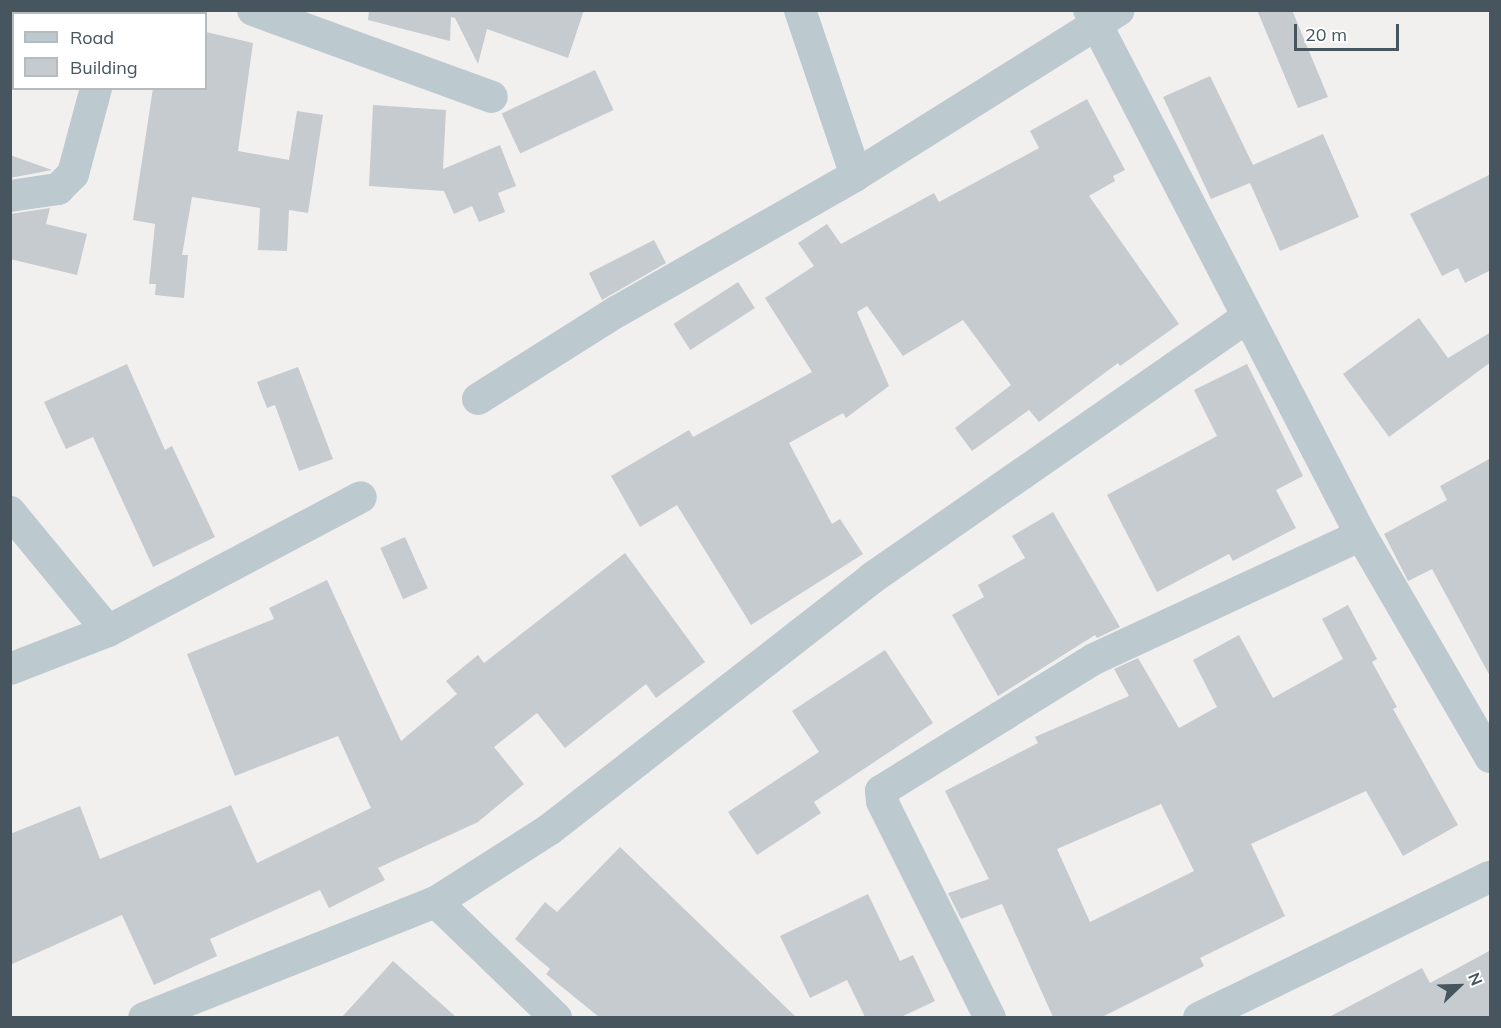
<!DOCTYPE html>
<style>
body{margin:0}
#map{position:relative;width:1501px;height:1028px;overflow:hidden;background:#f2efef;font-family:Mulish,sans-serif}
div>[style]{position:absolute}
.building>*{inset:0;background:#c6cbcf;transform-origin:0 0}
.street>*{height:32px;margin:-16px;padding:0 16px;transform-origin:16px;border-radius:16px;background:#bcc9cf}
span{translate:-50% -50%;white-space:nowrap;text-align:center;line-height:1.15;-webkit-text-stroke:4.5px #fff;paint-order:stroke}
.frame{position:absolute;inset:0;border:12px solid #46555e;pointer-events:none}
.legend{position:absolute;left:12px;top:12px;width:195px;height:78px;box-sizing:border-box;background:#fff;border:2px solid #b5bbbf;margin:0;padding:8px 10px;list-style:none;font-size:18px;color:#46555e}
.legend li{display:flex;align-items:center;gap:12px;height:30px}
.legend b{width:30px;border:2px solid #b5bbbf}
.north{position:absolute;left:1429px;top:956px;width:60px;height:60px;-webkit-text-stroke:4px #fff;paint-order:stroke;rotate:67deg;font-size:16px;font-weight:700;line-height:24px;text-align:center;color:#46555e}
.north::after{content:'';display:block;margin:auto;width:21px;height:27px;background:#46555e;clip-path:polygon(50% 0,100% 100%,50% 72%,0 100%)}
.scale{position:absolute;left:1294px;top:24px;width:105px;height:27px;box-sizing:border-box;border:3px solid #46555e;border-top:0;padding-left:8px;font-size:18px;line-height:21px;white-space:nowrap;color:#46555e;-webkit-text-stroke:4px #fff;paint-order:stroke}
</style>
<div id="map">
<div class="building">
<i style="clip-path:polygon(369px 10px,584px 10px,568px 58px,487px 29px,478px 64px,455px 18px,451px 17px,450px 41px,368px 20px)"></i>
<i style="clip-path:polygon(1257px 10px,1292px 10px,1328px 97px,1298px 108px)"></i>
<i style="clip-path:polygon(206px 32px,253px 43px,238px 151px,289px 160px,297px 111px,323px 115px,308px 213px,289px 210px,287px 251px,258px 250px,260px 208px,192px 197px,182px 255px,188px 255px,184px 298px,155px 295px,156px 284px,149px 284px,155px 224px,133px 220px,153px 88px,206px 88px)"></i>
<i style="left:595px;top:70px;width:44px;height:103px;rotate:65deg"></i>
<i style="clip-path:polygon(1210px 76px,1253px 165px,1323px 134px,1359px 217px,1280px 251px,1250px 183px,1211px 199px,1163px 97px)"></i>
<i style="clip-path:polygon(1087px 99px,1125px 170px,1113px 176px,1115px 181px,1089px 196px,1179px 324px,1120px 366px,1118px 363px,1039px 422px,1029px 410px,972px 451px,955px 428px,1011px 385px,963px 320px,903px 356px,867px 306px,857px 312px,889px 386px,846px 418px,843px 413px,789px 443px,832px 524px,840px 519px,863px 554px,751px 625px,677px 505px,640px 527px,611px 476px,689px 430px,693px 437px,812px 372px,765px 298px,814px 266px,798px 243px,827px 224px,841px 244px,934px 193px,939px 202px,1039px 148px,1030px 131px)"></i>
<i style="clip-path:polygon(373px 105px,446px 110px,443px 169px,500px 145px,516px 186px,498px 193px,505px 212px,479px 222px,472px 206px,454px 214px,444px 191px,369px 186px)"></i>
<i style="clip-path:polygon(10px 155px,52px 170px,10px 178px)"></i>
<i style="clip-path:polygon(1491px 174px,1491px 270px,1465px 283px,1458px 268px,1442px 276px,1410px 214px)"></i>
<i style="clip-path:polygon(50px 208px,46px 224px,87px 234px,77px 275px,10px 259px,10px 214px)"></i>
<i style="clip-path:polygon(654px 240px,666px 263px,602px 300px,589px 273px)"></i>
<i style="left:738px;top:282px;width:31px;height:77px;rotate:57deg"></i>
<i style="clip-path:polygon(1419px 318px,1448px 358px,1491px 332px,1491px 362px,1389px 437px,1343px 374px)"></i>
<i style="clip-path:polygon(127px 364px,165px 450px,172px 446px,215px 537px,153px 567px,93px 437px,66px 449px,44px 402px)"></i>
<i style="clip-path:polygon(1247px 364px,1303px 476px,1276px 490px,1296px 528px,1233px 561px,1229px 554px,1157px 592px,1107px 495px,1217px 436px,1194px 390px)"></i>
<i style="clip-path:polygon(298px 367px,333px 459px,299px 471px,275px 405px,267px 408px,257px 382px)"></i>
<i style="clip-path:polygon(1491px 458px,1491px 678px,1432px 569px,1408px 581px,1384px 534px,1447px 500px,1440px 486px)"></i>
<i style="clip-path:polygon(1053px 512px,1120px 627px,1097px 638px,1095px 635px,998px 696px,952px 615px,984px 597px,978px 585px,1025px 558px,1012px 536px)"></i>
<i style="left:405px;top:537px;width:56px;height:27px;rotate:66deg"></i>
<i style="clip-path:polygon(625px 553px,705px 662px,656px 698px,646px 684px,565px 748px,537px 713px,494px 747px,524px 784px,478px 822px,378px 868px,385px 880px,329px 908px,320px 890px,210px 939px,217px 956px,154px 985px,122px 915px,10px 965px,10px 834px,80px 806px,100px 859px,231px 805px,257px 863px,371px 808px,338px 736px,235px 776px,187px 654px,274px 619px,269px 608px,327px 580px,401px 741px,457px 694px,446px 681px,478px 655px,484px 663px)"></i>
<i style="clip-path:polygon(evenodd,1348px 605px,1377px 659px,1372px 662px,1397px 707px,1393px 709px,1458px 825px,1403px 856px,1366px 791px,1251px 844px,1285px 916px,1200px 958px,1204px 966px,1102px 1017px,1053px 1017px,1002px 904px,961px 919px,948px 893px,989px 879px,945px 791px,1038px 743px,1035px 737px,1129px 696px,1114px 669px,1138px 658px,1179px 728px,1217px 707px,1193px 660px,1239px 635px,1273px 698px,1343px 659px,1322px 619px,1348px 605px,1161px 804px,1194px 871px,1090px 922px,1057px 849px,1161px 804px)"></i>
<i style="clip-path:polygon(885px 650px,933px 723px,814px 802px,821px 813px,757px 855px,728px 812px,819px 752px,792px 711px)"></i>
<i style="clip-path:polygon(620px 847px,796px 1017px,599px 1017px,546px 974px,550px 969px,515px 939px,545px 902px,557px 912px)"></i>
<i style="clip-path:polygon(868px 894px,900px 961px,913px 955px,935px 1001px,901px 1017px,865px 1017px,847px 980px,810px 998px,780px 936px)"></i>
<i style="clip-path:polygon(1491px 950px,1491px 1017px,1329px 1017px,1422px 968px,1430px 983px)"></i>
<i style="clip-path:polygon(393px 961px,456px 1017px,342px 1017px)"></i>
</div>
<div class="street">
<i style="left:253px;top:10px;width:254px;rotate:20deg"></i>
<i style="left:800px;top:10px;width:174px;rotate:71.3deg"></i>
<i style="left:1089px;top:10px;width:591px;rotate:62.61deg"></i>
<i style="left:1361px;top:535px;width:257px;rotate:59.8deg"></i>
<i style="left:118px;top:14px;width:5px;rotate:-53deg"></i>
<i style="left:10px;top:196px;width:49px;rotate:-8.3deg"></i>
<i style="left:58px;top:189px;width:21px;rotate:-45deg"></i>
<i style="left:73px;top:174px;width:89px;rotate:-75deg"></i>
<i style="left:478px;top:399px;width:165px;rotate:-32.2deg"></i>
<i style="left:618px;top:311px;width:274px;rotate:-29.7deg"></i>
<i style="left:856px;top:175px;width:310px;rotate:-32.1deg"></i>
<i style="left:10px;top:512px;width:154px;rotate:50.5deg"></i>
<i style="left:10px;top:669px;width:105px;rotate:-21.2deg"></i>
<i style="left:108px;top:631px;width:286px;rotate:-27.9deg"></i>
<i style="left:436px;top:902px;width:167px;rotate:44deg"></i>
<i style="left:144px;top:1018px;width:314px;rotate:-21.7deg"></i>
<i style="left:436px;top:902px;width:135px;rotate:-32.6deg"></i>
<i style="left:550px;top:829px;width:408px;rotate:-37.9deg"></i>
<i style="left:872px;top:578px;width:457px;rotate:-34.8deg"></i>
<i style="left:990px;top:1018px;width:242px;rotate:-116.5deg"></i>
<i style="left:882px;top:801px;width:10px;rotate:-96deg"></i>
<i style="left:881px;top:791px;width:251px;rotate:-31.8deg"></i>
<i style="left:1094px;top:659px;width:294px;rotate:-24.9deg"></i>
<i style="left:1199px;top:1018px;width:323px;rotate:-25.9deg"></i>
</div>
<div class="frame"></div>
<ul class="legend">
<li><b style="height:8px;background:#bcc9cf"></b>Road</li>
<li><b style="height:16px;background:#c6cbcf"></b>Building</li>
</ul>
<div class="north">N</div>
<div class="scale">20 m</div>
</div>
